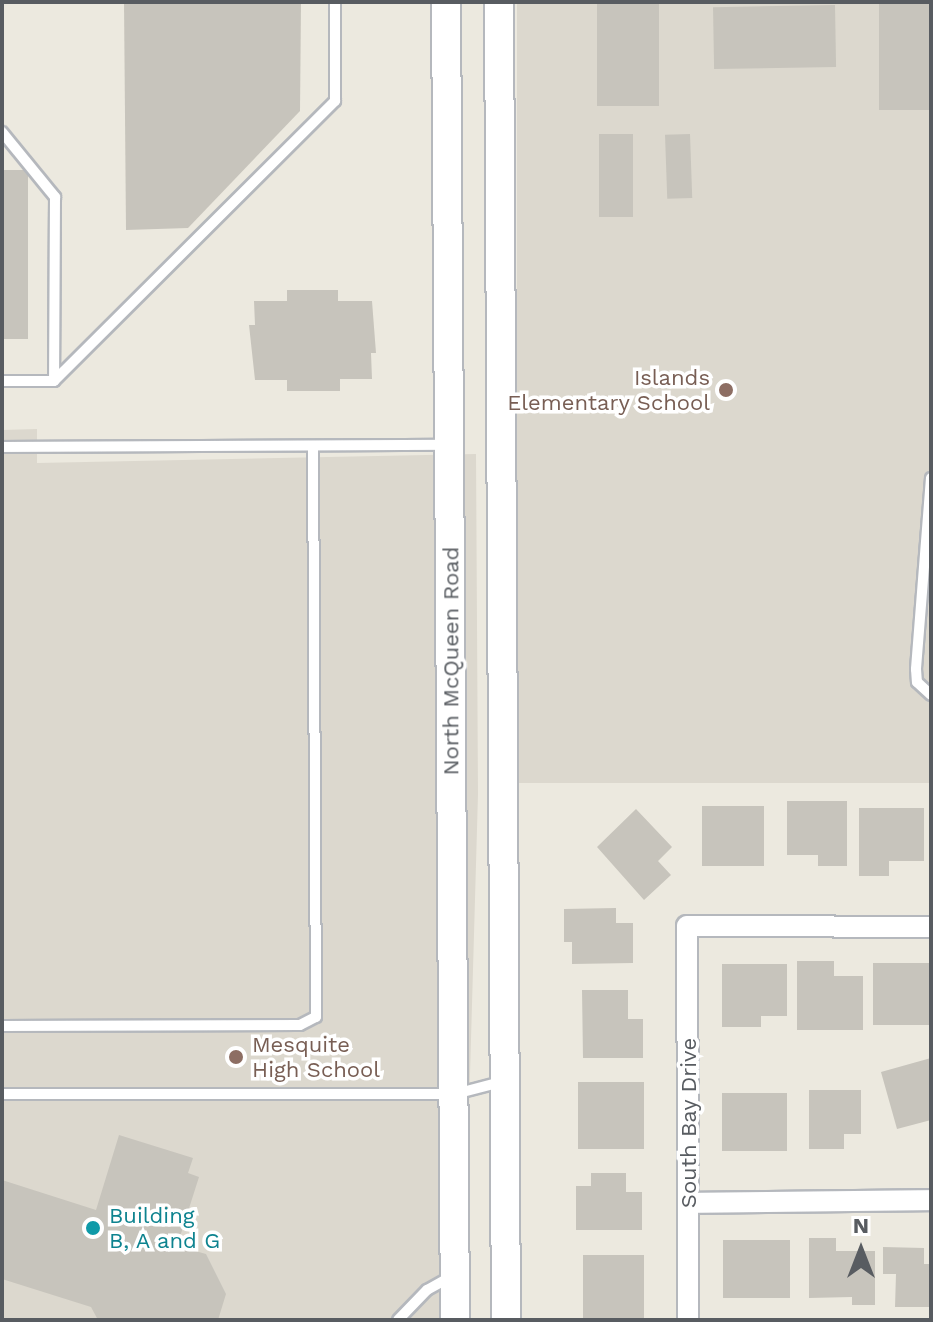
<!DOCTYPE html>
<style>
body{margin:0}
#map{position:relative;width:933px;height:1322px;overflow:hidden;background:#ece9df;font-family:"Work Sans",sans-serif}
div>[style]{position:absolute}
.education>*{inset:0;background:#dcd8ce;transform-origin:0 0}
.building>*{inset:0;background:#c7c4bc;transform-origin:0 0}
.roads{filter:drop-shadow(2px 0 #b5b8bd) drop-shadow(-2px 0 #b5b8bd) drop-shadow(0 2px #b5b8bd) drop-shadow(0 -2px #b5b8bd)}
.lane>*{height:10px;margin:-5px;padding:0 5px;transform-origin:5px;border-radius:5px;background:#fff}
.street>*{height:20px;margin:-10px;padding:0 10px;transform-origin:10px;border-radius:10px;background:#fff}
.secondary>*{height:28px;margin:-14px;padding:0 14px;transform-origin:14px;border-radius:14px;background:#fff}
.dots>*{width:22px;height:22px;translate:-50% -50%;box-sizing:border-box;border:4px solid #fff;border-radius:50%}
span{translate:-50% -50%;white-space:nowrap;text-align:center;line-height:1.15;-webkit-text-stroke:7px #fff;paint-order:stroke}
.education-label{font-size:22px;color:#785e54}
.right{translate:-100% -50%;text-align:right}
.left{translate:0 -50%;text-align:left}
.street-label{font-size:22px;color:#585c61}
.culture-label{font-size:22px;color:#0d838f}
.frame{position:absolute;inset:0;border:4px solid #585c61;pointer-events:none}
.north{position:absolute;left:821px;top:1210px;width:80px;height:80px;-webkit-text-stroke:6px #fff;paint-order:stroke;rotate:0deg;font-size:22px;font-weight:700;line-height:32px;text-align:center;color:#585c61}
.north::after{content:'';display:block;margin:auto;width:28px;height:36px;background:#585c61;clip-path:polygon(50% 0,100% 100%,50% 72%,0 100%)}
</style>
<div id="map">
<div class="education">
<i style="left:517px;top:2px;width:414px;height:781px"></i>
<i style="clip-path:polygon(37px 429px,37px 463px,476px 454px,478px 794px,463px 1320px,2px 1320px,2px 430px)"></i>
</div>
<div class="building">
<i style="clip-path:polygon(124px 2px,301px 2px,300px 111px,188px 228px,126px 230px)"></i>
<i style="left:597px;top:2px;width:62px;height:104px"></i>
<i style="left:879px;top:2px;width:52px;height:108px"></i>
<i style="left:835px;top:5px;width:62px;height:122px;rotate:89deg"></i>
<i style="left:599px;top:134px;width:34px;height:83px"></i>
<i style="left:690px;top:134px;width:64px;height:25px;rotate:88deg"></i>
<i style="left:2px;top:170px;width:26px;height:169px"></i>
<i style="clip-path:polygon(287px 290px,338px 290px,338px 301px,372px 301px,376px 353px,371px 353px,372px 379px,340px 379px,340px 391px,287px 391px,287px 380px,255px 380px,249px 325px,255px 325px,254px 301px,287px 301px)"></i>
<i style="clip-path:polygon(787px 801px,847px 801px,847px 866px,818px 866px,818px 855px,787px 855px)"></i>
<i style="left:702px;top:806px;width:62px;height:60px"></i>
<i style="clip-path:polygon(859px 808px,924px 808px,924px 861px,889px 861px,889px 876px,859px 876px)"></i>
<i style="clip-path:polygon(636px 809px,672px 847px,658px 861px,671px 875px,644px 900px,597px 847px)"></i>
<i style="clip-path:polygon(616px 908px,616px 923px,633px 923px,633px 963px,572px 964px,572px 942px,564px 942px,564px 909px)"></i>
<i style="clip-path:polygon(797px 961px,834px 961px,834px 976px,863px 976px,863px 1030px,797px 1030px)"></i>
<i style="left:873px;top:963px;width:58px;height:62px"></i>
<i style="clip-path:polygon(722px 964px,787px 964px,787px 1016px,761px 1016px,761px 1027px,722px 1027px)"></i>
<i style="clip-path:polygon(582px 990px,628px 990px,628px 1019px,643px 1019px,643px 1058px,583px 1058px)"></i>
<i style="clip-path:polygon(931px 1058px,931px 1120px,897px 1129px,881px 1072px)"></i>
<i style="left:578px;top:1082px;width:66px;height:67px"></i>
<i style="clip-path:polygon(809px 1090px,861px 1090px,861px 1134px,844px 1134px,844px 1149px,809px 1149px)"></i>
<i style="left:722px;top:1093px;width:65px;height:58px"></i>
<i style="clip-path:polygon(119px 1135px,193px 1158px,188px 1173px,199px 1177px,177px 1246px,206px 1254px,226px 1294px,218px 1320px,98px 1320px,91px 1307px,2px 1279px,2px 1180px,96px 1210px)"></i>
<i style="clip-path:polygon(591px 1173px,626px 1173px,626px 1192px,642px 1192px,642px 1230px,576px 1230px,576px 1186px,591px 1186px)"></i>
<i style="clip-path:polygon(809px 1238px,836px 1238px,836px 1251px,875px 1251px,875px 1305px,852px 1305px,852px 1297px,809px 1298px)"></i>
<i style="left:723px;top:1240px;width:67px;height:58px"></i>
<i style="clip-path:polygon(883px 1247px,924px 1248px,924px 1264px,931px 1264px,931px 1307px,895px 1307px,896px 1274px,883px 1274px)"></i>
<i style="left:583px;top:1255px;width:61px;height:65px"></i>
</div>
<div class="roads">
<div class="lane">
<i style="left:2px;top:132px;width:84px;rotate:50.8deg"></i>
<i style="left:55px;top:197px;width:184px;rotate:90.3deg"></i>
<i style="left:2px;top:381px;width:52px"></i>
<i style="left:54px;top:381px;width:397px;rotate:-44.9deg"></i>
<i style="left:335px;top:101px;width:99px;rotate:-90deg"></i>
<i style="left:2px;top:447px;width:446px;rotate:-0.3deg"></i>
<i style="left:931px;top:478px;width:192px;rotate:94.5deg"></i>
<i style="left:916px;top:669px;width:13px;rotate:86deg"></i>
<i style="left:917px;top:682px;width:19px;rotate:43deg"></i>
<i style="left:2px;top:1026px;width:298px;rotate:-0.2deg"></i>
<i style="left:300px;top:1025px;width:18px;rotate:-27deg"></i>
<i style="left:316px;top:1017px;width:571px;rotate:-90.3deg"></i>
<i style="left:2px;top:1094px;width:453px"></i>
<i style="left:455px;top:1094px;width:48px;rotate:-14.6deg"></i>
<i style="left:398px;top:1320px;width:42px;rotate:-46deg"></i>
<i style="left:427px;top:1290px;width:26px;rotate:-29deg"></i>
</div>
<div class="street">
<i style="left:690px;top:1203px;width:241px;rotate:-0.7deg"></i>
<i style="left:688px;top:1320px;width:394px;rotate:-90.1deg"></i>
<i style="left:687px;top:926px;width:244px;rotate:0.2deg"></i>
</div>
<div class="secondary">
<i style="left:446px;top:2px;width:1318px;rotate:89.61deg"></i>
<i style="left:499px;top:2px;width:1318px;rotate:89.7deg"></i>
</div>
</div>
<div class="dots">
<i style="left:726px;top:390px;background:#8d6e63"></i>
<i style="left:236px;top:1057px;background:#8d6e63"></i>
<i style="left:93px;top:1228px;background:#0f9aa8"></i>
</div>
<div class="education-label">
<span class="right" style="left:710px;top:390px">Islands<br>Elementary School</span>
<span class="left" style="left:252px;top:1057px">Mesquite<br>High School</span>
</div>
<div class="street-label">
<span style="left:451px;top:661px;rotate:-90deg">North McQueen Road</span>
<span style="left:689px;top:1123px;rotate:-90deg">South Bay Drive</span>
</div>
<div class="culture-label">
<span class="left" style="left:109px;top:1228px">Building<br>B, A and G</span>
</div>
<div class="frame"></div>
<div class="north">N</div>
</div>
